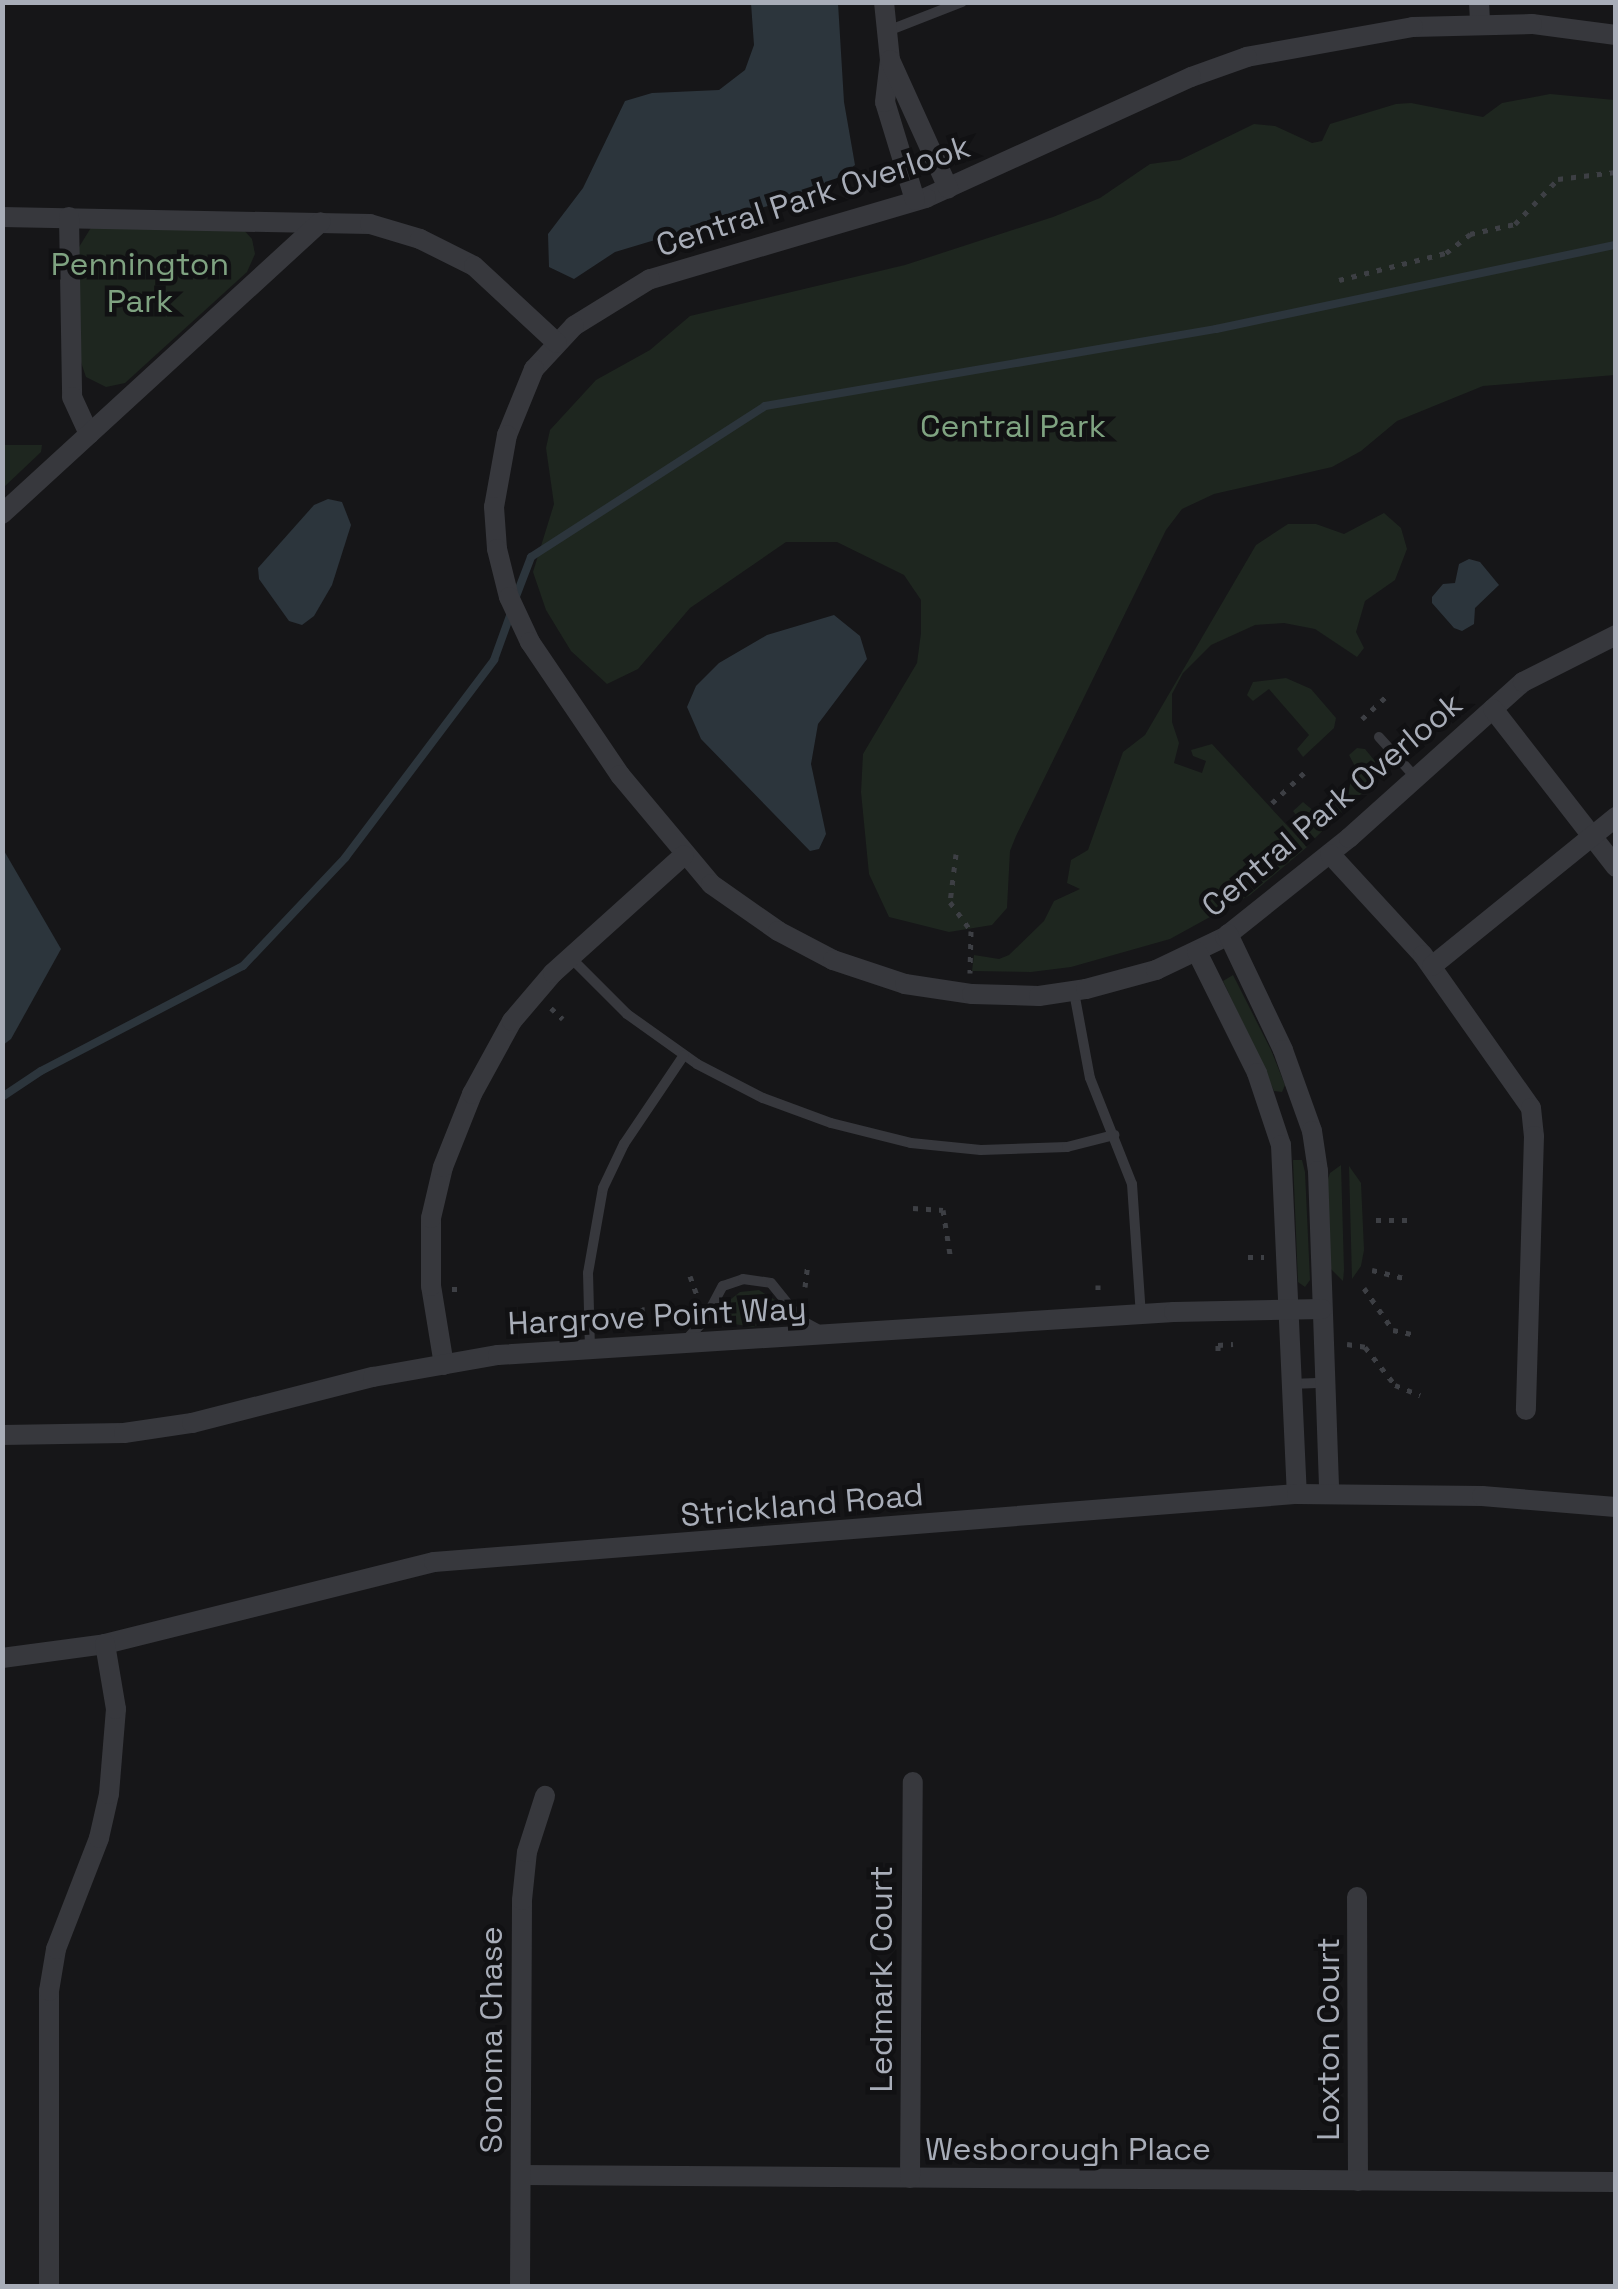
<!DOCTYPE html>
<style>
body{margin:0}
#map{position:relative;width:1618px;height:2289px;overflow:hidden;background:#161618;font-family:"Space Grotesk",sans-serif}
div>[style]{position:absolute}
.green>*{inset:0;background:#1e261f}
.water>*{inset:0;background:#2c353c}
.stream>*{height:8px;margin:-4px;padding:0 4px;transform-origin:4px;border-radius:4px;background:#2c353c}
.path>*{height:5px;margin-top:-2.5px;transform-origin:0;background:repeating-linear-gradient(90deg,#3d3f44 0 5px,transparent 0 13px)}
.service>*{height:10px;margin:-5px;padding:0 5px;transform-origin:5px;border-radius:5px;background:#37383d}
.minor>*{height:20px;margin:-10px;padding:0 10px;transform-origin:10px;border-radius:10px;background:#37383d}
span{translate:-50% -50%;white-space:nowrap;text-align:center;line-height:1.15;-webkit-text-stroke:9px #111113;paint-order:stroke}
.street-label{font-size:32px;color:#a8adb8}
.park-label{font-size:32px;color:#7fa381}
.frame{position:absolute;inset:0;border:5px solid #a8adb8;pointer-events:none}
</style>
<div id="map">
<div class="green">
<i style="clip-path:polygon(1550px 94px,1615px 100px,1615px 375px,1483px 386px,1397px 421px,1361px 451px,1332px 467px,1214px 494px,1182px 509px,1166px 530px,1016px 836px,1010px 851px,1007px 908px,992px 925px,949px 932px,889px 917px,869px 874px,861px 792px,863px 754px,917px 663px,921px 633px,921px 600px,904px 575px,837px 542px,786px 542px,690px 608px,638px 669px,607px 684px,571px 651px,546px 610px,533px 572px,554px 504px,546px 448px,550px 430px,596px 380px,650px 350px,690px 316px,905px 265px,1053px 217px,1100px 198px,1150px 164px,1180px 160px,1254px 124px,1275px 126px,1312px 143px,1322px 141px,1330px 124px,1396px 104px,1411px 103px,1483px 117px,1502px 103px)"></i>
<i style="clip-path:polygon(92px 226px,241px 227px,252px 239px,255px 254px,247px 272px,125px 383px,106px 387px,86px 377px,79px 356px,79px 247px)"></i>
<i style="clip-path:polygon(3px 445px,42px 445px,41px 452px,3px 488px)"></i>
<i style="clip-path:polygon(1384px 513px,1401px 528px,1407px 549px,1395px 580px,1365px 601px,1356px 632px,1364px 648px,1357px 657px,1315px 629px,1284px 623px,1255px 625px,1211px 645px,1183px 673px,1172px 694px,1172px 722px,1179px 743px,1174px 763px,1202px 773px,1206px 761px,1193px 756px,1191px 750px,1212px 744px,1307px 847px,1250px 895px,1170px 939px,1071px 967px,1031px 972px,972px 971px,974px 955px,999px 959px,1009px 955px,1044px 921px,1054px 901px,1080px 889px,1067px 883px,1071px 860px,1088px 850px,1123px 752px,1145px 735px,1256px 545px,1288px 524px,1316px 524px,1344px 534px)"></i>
<i style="clip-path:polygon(1286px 678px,1311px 689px,1336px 718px,1334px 728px,1303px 757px,1297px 749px,1309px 735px,1269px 689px,1253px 701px,1247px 695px,1253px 682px)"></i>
<i style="clip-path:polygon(1365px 749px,1384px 772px,1314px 839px,1293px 811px,1303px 802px,1315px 812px,1359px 774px,1349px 755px,1357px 748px)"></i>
<i style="clip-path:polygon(1233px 975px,1271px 1050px,1285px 1085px,1282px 1092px,1274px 1091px,1223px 981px)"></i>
<i style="clip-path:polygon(1293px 1160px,1302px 1160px,1305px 1172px,1310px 1280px,1305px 1287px,1298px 1282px)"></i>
<i style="clip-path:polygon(1341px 1165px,1344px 1270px,1343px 1281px,1330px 1268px,1327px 1182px,1330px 1173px)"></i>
<i style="clip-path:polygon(1349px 1166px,1361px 1183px,1364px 1250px,1361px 1266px,1352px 1279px)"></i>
<i style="clip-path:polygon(759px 1290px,775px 1300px,773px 1319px,753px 1327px,734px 1324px,727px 1312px,731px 1299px,740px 1292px)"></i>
</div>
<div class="water">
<i style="clip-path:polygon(751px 3px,838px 3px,844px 102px,855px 165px,821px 190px,615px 252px,574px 279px,549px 267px,548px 234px,583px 188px,625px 101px,652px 93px,719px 90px,745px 70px,754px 45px)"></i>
<i style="clip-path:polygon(328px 499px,342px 502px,351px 525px,332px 585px,314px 616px,302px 625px,289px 621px,259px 579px,258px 568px,314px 505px)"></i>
<i style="clip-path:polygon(1469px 559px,1480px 562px,1499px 585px,1475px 608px,1474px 624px,1462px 631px,1454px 628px,1432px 603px,1432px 597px,1443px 584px,1455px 583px,1459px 564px)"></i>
<i style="clip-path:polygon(834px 615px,860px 636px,867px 659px,818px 724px,811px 764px,826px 834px,819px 849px,810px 851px,701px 739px,687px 707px,696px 686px,719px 663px,767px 635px)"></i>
<i style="clip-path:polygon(3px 849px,61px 949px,11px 1039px,3px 1045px)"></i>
</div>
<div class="stream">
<i style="left:515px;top:599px;width:45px;rotate:-69.1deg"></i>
<i style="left:531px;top:557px;width:278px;rotate:-32.8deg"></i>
<i style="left:765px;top:406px;width:458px;rotate:-9.7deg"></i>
<i style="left:1216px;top:329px;width:409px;rotate:-11.9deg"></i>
<i style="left:2px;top:1097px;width:47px;rotate:-33.7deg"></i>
<i style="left:41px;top:1071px;width:228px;rotate:-27.5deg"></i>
<i style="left:243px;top:966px;width:149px;rotate:-46.6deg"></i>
<i style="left:345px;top:858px;width:248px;rotate:-53deg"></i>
<i style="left:494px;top:660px;width:50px;rotate:-70.1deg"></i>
</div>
<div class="path">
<i style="left:1339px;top:280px;width:110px;rotate:-14.2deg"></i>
<i style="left:1446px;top:253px;width:31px;rotate:-38deg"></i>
<i style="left:1470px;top:234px;width:46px;rotate:-12.5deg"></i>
<i style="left:1515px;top:224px;width:62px;rotate:-46.3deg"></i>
<i style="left:1558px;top:179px;width:58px;rotate:-6.9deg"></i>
<i style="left:1362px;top:719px;width:35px;rotate:-43deg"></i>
<i style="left:1272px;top:803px;width:44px;rotate:-43.2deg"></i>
<i style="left:956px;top:854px;width:48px;rotate:97.1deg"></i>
<i style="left:950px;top:902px;width:36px;rotate:54deg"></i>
<i style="left:971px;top:931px;width:42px;rotate:91.4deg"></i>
<i style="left:551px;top:1008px;width:16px;rotate:43deg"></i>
<i style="left:913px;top:1208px;width:30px;rotate:4deg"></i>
<i style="left:943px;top:1210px;width:45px;rotate:81deg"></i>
<i style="left:1376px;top:1220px;width:36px"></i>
<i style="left:1248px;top:1257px;width:16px"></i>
<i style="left:1372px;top:1270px;width:34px;rotate:14deg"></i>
<i style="left:690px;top:1276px;width:20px;rotate:70deg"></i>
<i style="left:1098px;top:1285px;width:12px;rotate:90deg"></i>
<i style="left:805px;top:1287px;width:23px;rotate:-83deg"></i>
<i style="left:1364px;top:1288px;width:51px;rotate:55.4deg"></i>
<i style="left:1393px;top:1330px;width:19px;rotate:12deg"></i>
<i style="left:452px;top:1289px;width:12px"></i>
<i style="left:642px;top:1307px;width:18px;rotate:87deg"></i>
<i style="left:1347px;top:1344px;width:18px;rotate:9deg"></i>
<i style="left:1365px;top:1347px;width:48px;rotate:51.7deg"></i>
<i style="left:1395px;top:1385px;width:27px;rotate:22deg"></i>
<i style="left:1218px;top:1351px;width:6px;rotate:-90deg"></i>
<i style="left:1218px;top:1345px;width:15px;rotate:-4deg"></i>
</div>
<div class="service">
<i style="left:885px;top:32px;width:83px;rotate:-21.3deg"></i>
<i style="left:1379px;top:737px;width:55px;rotate:47.9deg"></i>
<i style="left:570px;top:957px;width:81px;rotate:45deg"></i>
<i style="left:627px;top:1014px;width:86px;rotate:35.5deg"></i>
<i style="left:697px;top:1064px;width:74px;rotate:27.3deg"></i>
<i style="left:763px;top:1098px;width:72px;rotate:20.2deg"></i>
<i style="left:831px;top:1123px;width:82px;rotate:14deg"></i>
<i style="left:911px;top:1143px;width:70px;rotate:5.7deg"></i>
<i style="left:981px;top:1150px;width:86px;rotate:-2deg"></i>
<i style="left:1067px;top:1147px;width:49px;rotate:-14.3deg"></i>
<i style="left:1074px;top:992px;width:87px;rotate:79.5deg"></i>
<i style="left:1090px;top:1078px;width:114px;rotate:68.4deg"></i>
<i style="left:1132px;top:1184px;width:131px;rotate:86.1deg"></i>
<i style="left:686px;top:1340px;width:26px;rotate:-47deg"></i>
<i style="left:704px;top:1321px;width:40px;rotate:-62deg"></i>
<i style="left:723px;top:1286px;width:21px;rotate:-19deg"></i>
<i style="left:743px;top:1279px;width:28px;rotate:8deg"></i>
<i style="left:771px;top:1283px;width:48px;rotate:51deg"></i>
<i style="left:801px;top:1320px;width:18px;rotate:29deg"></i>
<i style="left:590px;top:1349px;width:76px;rotate:-91.5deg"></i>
<i style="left:588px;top:1273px;width:86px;rotate:-80deg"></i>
<i style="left:603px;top:1188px;width:49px;rotate:-64.5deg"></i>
<i style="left:624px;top:1144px;width:107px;rotate:-56deg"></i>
<i style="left:1290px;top:1384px;width:34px;rotate:-2deg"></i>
</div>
<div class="minor">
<i style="left:884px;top:2px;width:58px;rotate:84.1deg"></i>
<i style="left:1479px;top:2px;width:22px;rotate:87deg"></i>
<i style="left:1616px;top:35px;width:85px;rotate:-172.5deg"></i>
<i style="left:1532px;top:24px;width:119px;rotate:178.6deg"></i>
<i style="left:1413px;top:27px;width:169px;rotate:169.8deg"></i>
<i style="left:1247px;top:57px;width:59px;rotate:160.3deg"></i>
<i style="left:1191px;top:77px;width:291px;rotate:155.5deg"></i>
<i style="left:926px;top:198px;width:288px;rotate:163.6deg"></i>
<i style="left:650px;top:279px;width:89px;rotate:148.3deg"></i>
<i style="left:574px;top:326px;width:59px;rotate:132.9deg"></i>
<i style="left:534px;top:369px;width:71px;rotate:112.2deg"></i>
<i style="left:507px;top:435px;width:73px;rotate:100.2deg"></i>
<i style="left:494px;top:507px;width:42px;rotate:85.9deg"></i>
<i style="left:497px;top:549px;width:49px;rotate:76deg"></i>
<i style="left:509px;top:597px;width:50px;rotate:65deg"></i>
<i style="left:530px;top:642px;width:161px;rotate:55.9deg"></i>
<i style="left:620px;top:775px;width:142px;rotate:50.1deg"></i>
<i style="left:711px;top:884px;width:82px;rotate:35deg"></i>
<i style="left:778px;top:931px;width:62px;rotate:27.8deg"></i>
<i style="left:833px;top:960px;width:76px;rotate:18.4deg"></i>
<i style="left:905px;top:984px;width:68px;rotate:8.5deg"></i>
<i style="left:972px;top:994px;width:67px;rotate:1.7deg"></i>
<i style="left:1039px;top:996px;width:48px;rotate:-8.5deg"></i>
<i style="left:1086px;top:989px;width:73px;rotate:-15.2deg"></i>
<i style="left:1156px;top:970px;width:76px;rotate:-25.6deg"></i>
<i style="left:1225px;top:937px;width:159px;rotate:-38.6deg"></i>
<i style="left:1349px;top:838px;width:234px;rotate:-41.9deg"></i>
<i style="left:1523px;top:682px;width:104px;rotate:-26.8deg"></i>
<i style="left:915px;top:200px;width:102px;rotate:-107deg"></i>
<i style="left:885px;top:102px;width:42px;rotate:-83.2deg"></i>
<i style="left:890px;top:60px;width:141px;rotate:65.6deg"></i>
<i style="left:2px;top:217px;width:368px;rotate:1.1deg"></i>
<i style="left:370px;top:224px;width:52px;rotate:16.7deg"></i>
<i style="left:420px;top:239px;width:60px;rotate:26.6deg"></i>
<i style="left:474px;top:266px;width:113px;rotate:42.9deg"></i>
<i style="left:69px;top:217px;width:180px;rotate:89deg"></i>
<i style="left:72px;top:397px;width:41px;rotate:65.3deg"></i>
<i style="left:2px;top:514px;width:432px;rotate:-42.5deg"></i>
<i style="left:1493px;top:709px;width:200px;rotate:52.1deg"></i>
<i style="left:1330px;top:854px;width:137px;rotate:47.4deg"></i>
<i style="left:1423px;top:955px;width:187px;rotate:54.8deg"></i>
<i style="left:1531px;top:1108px;width:28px;rotate:84deg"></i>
<i style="left:1534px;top:1136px;width:274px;rotate:91.7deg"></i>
<i style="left:1228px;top:934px;width:128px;rotate:64.6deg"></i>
<i style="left:1283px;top:1050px;width:86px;rotate:70.3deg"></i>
<i style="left:1312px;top:1131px;width:40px;rotate:81.5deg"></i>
<i style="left:1318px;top:1171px;width:322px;rotate:88deg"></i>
<i style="left:1197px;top:952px;width:135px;rotate:63.6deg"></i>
<i style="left:1257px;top:1073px;width:76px;rotate:71.6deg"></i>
<i style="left:1281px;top:1145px;width:349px;rotate:87.4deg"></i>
<i style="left:1432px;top:966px;width:237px;rotate:-39deg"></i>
<i style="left:444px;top:1365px;width:80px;rotate:-99.3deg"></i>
<i style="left:431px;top:1286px;width:68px;rotate:-90deg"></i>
<i style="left:431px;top:1218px;width:52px;rotate:-76.8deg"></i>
<i style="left:443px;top:1167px;width:79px;rotate:-68.3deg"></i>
<i style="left:472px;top:1094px;width:83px;rotate:-61.3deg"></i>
<i style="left:512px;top:1021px;width:63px;rotate:-49.5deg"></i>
<i style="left:553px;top:973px;width:176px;rotate:-42deg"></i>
<i style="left:2px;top:1435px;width:122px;rotate:-0.9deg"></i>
<i style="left:124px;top:1433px;width:69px;rotate:-8.4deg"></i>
<i style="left:192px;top:1423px;width:187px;rotate:-14.3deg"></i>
<i style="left:373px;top:1377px;width:127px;rotate:-10deg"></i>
<i style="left:498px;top:1355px;width:677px;rotate:-3.64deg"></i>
<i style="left:1174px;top:1312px;width:148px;rotate:-1.2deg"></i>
<i style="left:2px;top:1658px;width:104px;rotate:-7.7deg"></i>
<i style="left:105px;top:1644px;width:339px;rotate:-14deg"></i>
<i style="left:434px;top:1562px;width:866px;rotate:-4.51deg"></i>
<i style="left:1297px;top:1494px;width:185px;rotate:0.6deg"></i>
<i style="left:1482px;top:1496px;width:134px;rotate:4.7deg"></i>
<i style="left:1357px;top:1897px;width:284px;rotate:89.8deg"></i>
<i style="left:521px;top:2175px;width:1095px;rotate:0.37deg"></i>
<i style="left:910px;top:2178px;width:396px;rotate:-89.6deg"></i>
<i style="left:49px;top:2286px;width:295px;rotate:-90deg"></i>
<i style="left:49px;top:1991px;width:43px;rotate:-80.5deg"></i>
<i style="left:56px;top:1949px;width:119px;rotate:-68.8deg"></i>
<i style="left:99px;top:1838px;width:45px;rotate:-77.2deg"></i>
<i style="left:109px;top:1794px;width:85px;rotate:-85.3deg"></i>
<i style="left:116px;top:1709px;width:66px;rotate:-99.6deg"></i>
<i style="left:520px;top:2286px;width:386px;rotate:-89.7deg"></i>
<i style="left:522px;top:1900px;width:48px;rotate:-84.1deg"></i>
<i style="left:527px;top:1852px;width:59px;rotate:-72.2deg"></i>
</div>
<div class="street-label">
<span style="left:813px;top:196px;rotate:-18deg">Central Park Overlook</span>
<span style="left:1332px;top:805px;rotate:-40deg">Central Park Overlook</span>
<span style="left:657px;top:1316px;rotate:-3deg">Hargrove Point Way</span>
<span style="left:802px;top:1505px;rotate:-5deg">Strickland Road</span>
<span style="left:881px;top:1979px;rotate:-90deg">Ledmark Court</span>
<span style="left:1328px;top:2039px;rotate:-90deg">Loxton Court</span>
<span style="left:491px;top:2040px;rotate:-90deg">Sonoma Chase</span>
<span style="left:1068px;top:2149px">Wesborough Place</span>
</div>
<div class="park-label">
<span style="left:140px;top:283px">Pennington<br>Park</span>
<span style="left:1013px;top:426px">Central Park</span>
</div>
<div class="frame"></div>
</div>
